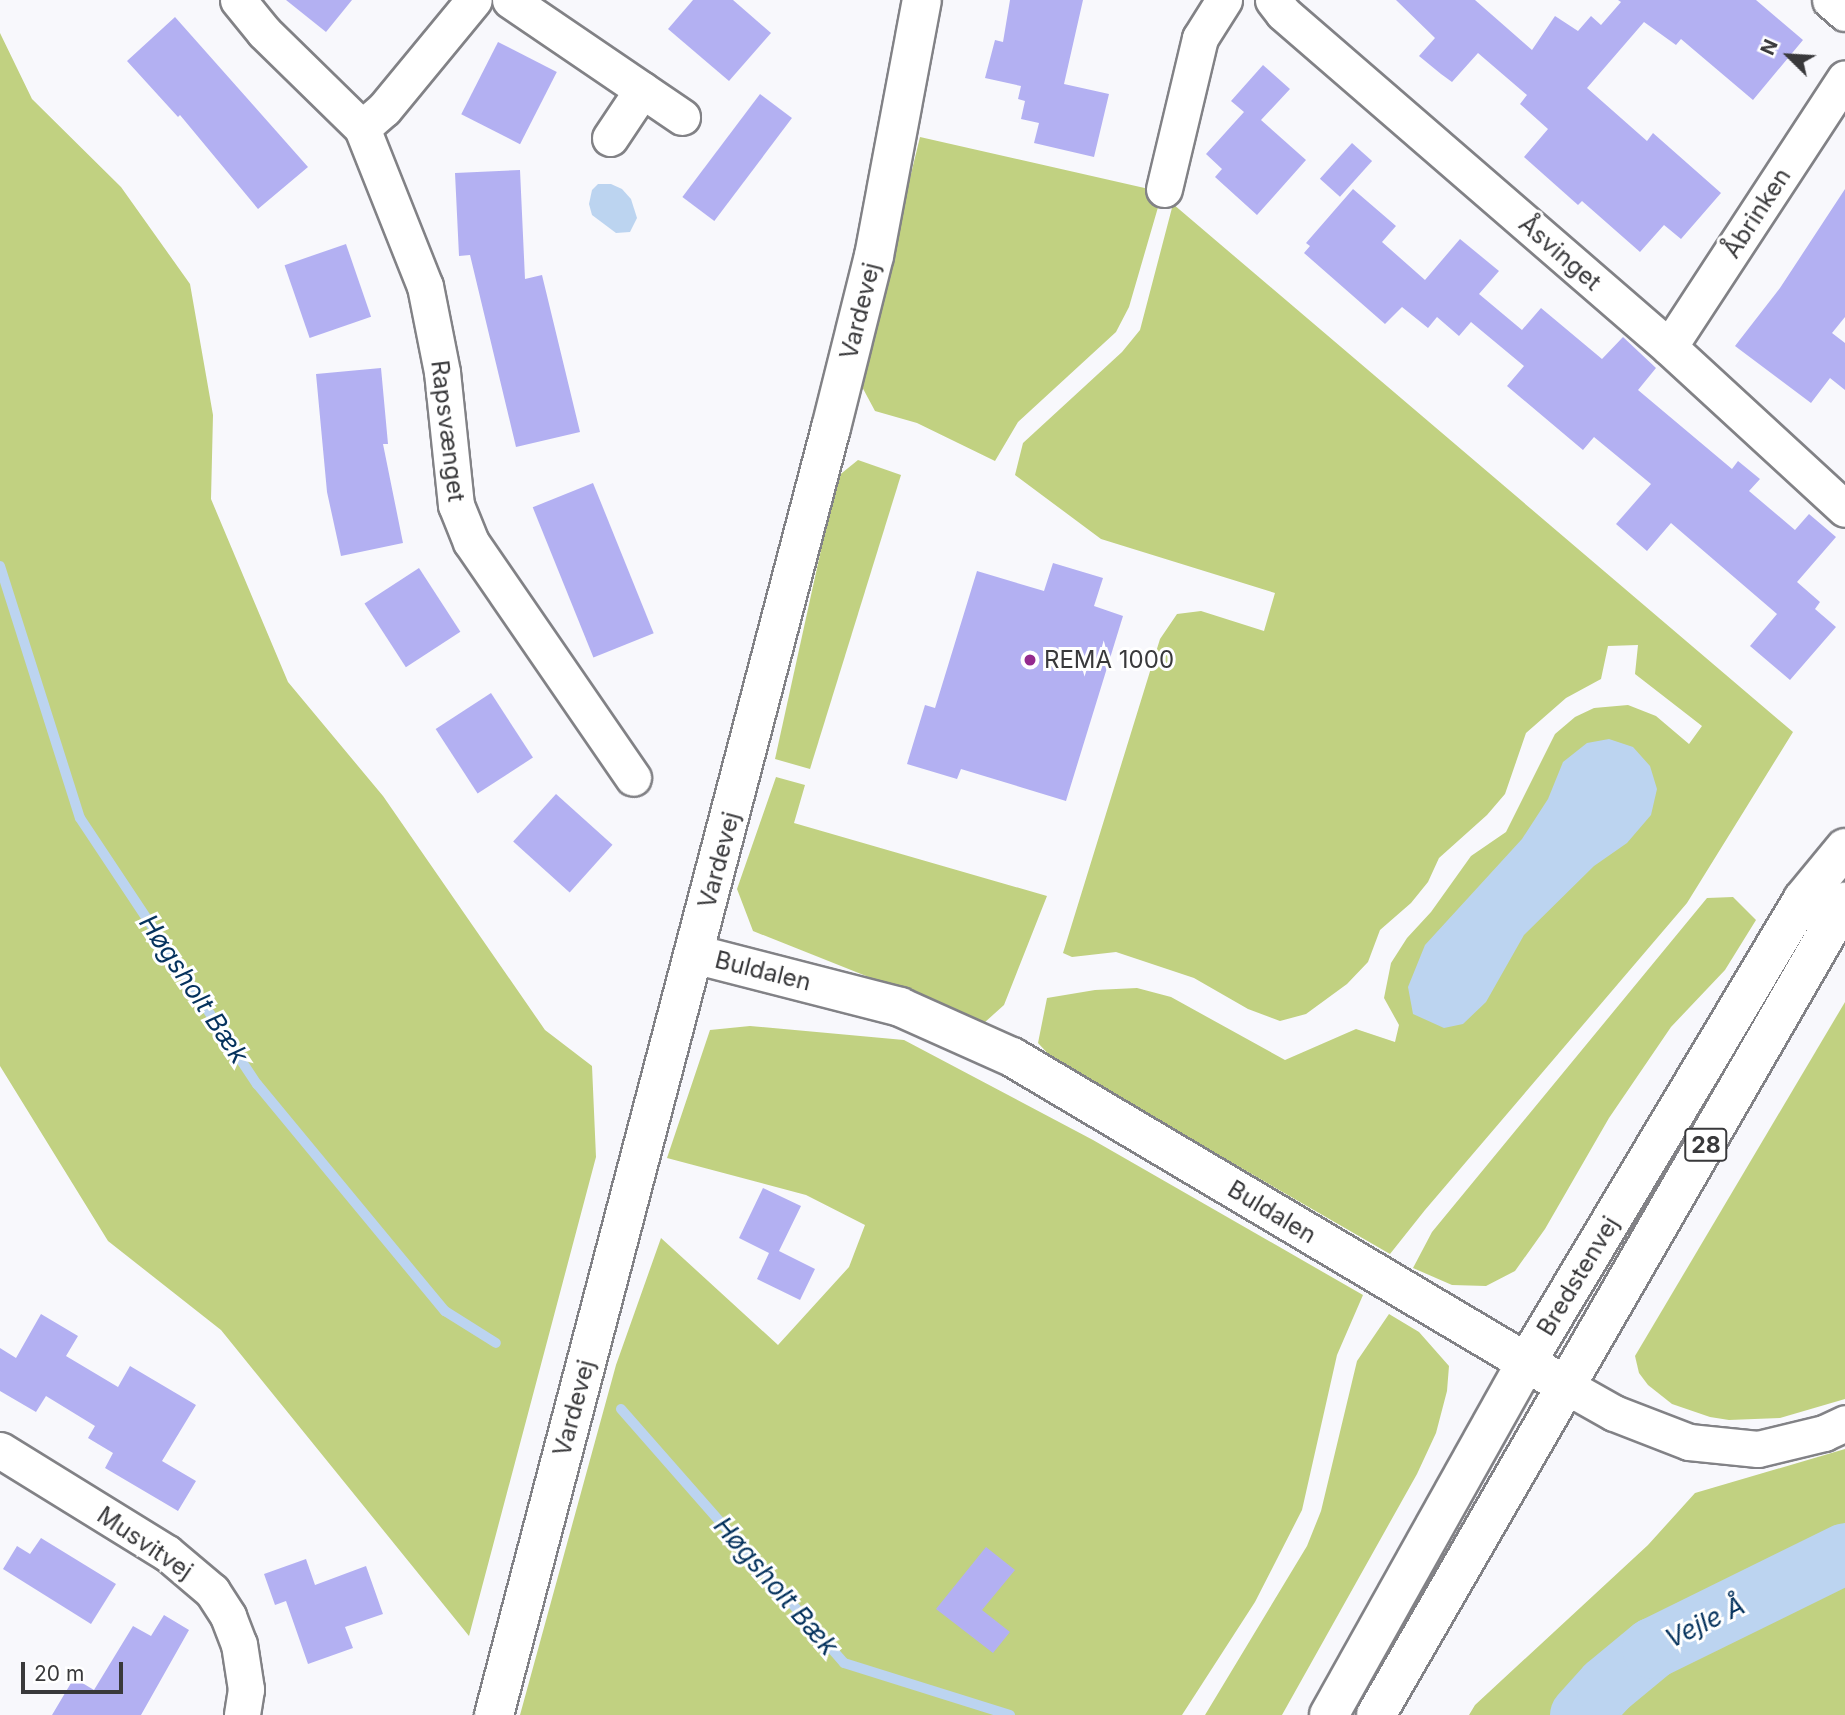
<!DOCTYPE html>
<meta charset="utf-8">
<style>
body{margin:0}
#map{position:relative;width:1845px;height:1715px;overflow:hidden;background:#f8f8fc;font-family:Inter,sans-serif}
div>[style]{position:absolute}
.green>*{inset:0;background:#c1d181}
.water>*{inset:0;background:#bcd4f0}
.stream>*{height:10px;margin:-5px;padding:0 5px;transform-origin:5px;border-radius:5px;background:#bcd4f0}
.river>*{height:61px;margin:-30.5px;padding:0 30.5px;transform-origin:30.5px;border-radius:30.5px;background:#bcd4f0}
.building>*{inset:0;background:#b3b0f2;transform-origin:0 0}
.roads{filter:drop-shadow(2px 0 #828286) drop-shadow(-2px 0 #828286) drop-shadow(0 2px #828286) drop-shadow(0 -2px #828286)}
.minor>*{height:35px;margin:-17.5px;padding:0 17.5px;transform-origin:17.5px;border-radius:17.5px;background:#fff}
.tertiary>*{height:38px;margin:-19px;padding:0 19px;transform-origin:19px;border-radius:19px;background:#fff}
.trunk>*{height:38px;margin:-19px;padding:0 19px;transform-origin:19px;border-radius:19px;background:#fff}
.dots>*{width:19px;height:19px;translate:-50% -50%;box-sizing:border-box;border:4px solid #fff;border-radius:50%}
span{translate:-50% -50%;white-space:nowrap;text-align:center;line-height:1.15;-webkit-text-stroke:6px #fff;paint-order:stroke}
.shield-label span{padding:2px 5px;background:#fff;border:2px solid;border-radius:5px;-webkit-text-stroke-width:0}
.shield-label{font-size:23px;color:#39393b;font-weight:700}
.street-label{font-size:24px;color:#39393b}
.poi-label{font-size:24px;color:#39393b}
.left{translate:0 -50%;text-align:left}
.water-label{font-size:26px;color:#05325d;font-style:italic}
.north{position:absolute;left:1754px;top:21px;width:70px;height:70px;-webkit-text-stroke:5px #fff;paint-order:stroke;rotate:294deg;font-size:19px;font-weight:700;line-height:28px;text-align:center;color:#39393b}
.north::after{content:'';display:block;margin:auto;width:24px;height:32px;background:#39393b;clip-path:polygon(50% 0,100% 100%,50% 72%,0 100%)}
.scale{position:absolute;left:21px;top:1662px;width:102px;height:32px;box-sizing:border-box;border:4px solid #39393b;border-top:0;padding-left:9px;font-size:21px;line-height:24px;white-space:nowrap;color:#39393b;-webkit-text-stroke:5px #fff;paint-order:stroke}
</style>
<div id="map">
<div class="green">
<i style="clip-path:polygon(0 33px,32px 99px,121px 187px,190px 284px,213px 415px,211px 499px,288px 682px,383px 796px,545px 1030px,592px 1066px,596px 1157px,469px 1636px,221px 1330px,108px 1241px,0 1066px)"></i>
<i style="clip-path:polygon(920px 137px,1149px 189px,1161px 197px,1129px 307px,1116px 332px,1018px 422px,995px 461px,917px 423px,875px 411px,860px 383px)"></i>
<i style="clip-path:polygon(1173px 204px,1793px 732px,1687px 903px,1425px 1210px,1390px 1254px,1054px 1060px,1038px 1043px,1047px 998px,1095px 990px,1137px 988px,1171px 997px,1285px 1060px,1356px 1029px,1395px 1042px,1399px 1025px,1384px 998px,1391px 963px,1407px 938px,1431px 912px,1471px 856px,1506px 832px,1555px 734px,1575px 717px,1594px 708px,1628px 705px,1656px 716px,1689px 744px,1702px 726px,1635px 674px,1638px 645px,1608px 646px,1601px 679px,1566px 698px,1526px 733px,1505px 794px,1487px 815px,1439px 858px,1428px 882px,1411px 903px,1380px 930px,1368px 962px,1347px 984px,1306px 1014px,1280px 1021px,1248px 1009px,1194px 978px,1116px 952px,1072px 957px,1063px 953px,1160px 639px,1177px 614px,1201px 611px,1264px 631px,1275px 593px,1101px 539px,1015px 475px,1023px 443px,1122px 352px,1140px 330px)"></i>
<i style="clip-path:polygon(858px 460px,901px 475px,810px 769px,775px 759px,837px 477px)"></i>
<i style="clip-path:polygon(776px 777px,805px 785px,794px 823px,1047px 896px,1004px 1005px,984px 1023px,753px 931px,737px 889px)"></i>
<i style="clip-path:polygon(1733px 897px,1756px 920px,1725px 970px,1671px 1027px,1609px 1118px,1545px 1229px,1515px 1271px,1486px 1286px,1452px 1285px,1413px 1268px,1432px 1232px,1707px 898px)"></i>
<i style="clip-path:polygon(1845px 1002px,1845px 1399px,1780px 1418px,1729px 1420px,1710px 1417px,1672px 1404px,1648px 1385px,1639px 1373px,1635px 1356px)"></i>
<i style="clip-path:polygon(750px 1026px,904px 1040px,1093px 1140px,1363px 1295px,1337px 1355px,1302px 1510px,1255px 1602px,1182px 1715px,520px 1715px,616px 1365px,661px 1238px,778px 1345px,849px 1267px,865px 1225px,806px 1195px,667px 1158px,710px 1030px)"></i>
<i style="clip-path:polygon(1389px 1314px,1419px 1332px,1449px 1366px,1447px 1391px,1436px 1433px,1417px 1474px,1282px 1715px,1205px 1715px,1307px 1546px,1321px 1511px,1357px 1361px)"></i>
<i style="clip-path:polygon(1845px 1449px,1845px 1715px,1469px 1715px,1475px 1705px,1648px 1545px,1695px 1493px)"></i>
</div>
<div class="water">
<i style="clip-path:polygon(598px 184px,611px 184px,622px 189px,631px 199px,637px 218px,630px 232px,616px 233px,592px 215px,589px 204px,592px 190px)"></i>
<i style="clip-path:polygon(1609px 739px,1633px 747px,1650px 766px,1657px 789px,1651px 815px,1627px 843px,1594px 866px,1524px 935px,1486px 1002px,1463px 1024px,1444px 1028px,1413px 1014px,1408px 987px,1425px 945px,1522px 839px,1548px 799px,1563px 762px,1587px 743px)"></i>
</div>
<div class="stream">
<i style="left:0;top:566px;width:264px;rotate:72.4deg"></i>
<i style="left:80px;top:818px;width:320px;rotate:56.4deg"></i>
<i style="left:257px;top:1084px;width:295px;rotate:50.4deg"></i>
<i style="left:445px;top:1311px;width:60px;rotate:32.1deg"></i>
<i style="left:621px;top:1409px;width:338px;rotate:48.7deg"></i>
<i style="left:844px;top:1663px;width:174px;rotate:17.4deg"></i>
</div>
<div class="river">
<i style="left:1580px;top:1715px;width:39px;rotate:-48deg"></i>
<i style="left:1606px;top:1686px;width:60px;rotate:-39.6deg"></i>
<i style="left:1652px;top:1648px;width:215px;rotate:-26.2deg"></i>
</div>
<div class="building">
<i style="clip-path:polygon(286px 0,352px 0,326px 32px)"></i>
<i style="clip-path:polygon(693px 0,733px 0,771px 33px,729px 81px,668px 29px)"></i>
<i style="clip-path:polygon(1010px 0,1083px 0,1064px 84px,1109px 94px,1094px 157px,1034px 143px,1039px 123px,1021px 119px,1025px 101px,1018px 99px,1021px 86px,985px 78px,995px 40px,1003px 42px)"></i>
<i style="clip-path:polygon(1396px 0,1475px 0,1532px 50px,1555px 16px,1578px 31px,1591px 16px,1601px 25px,1621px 2px,1618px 0,1756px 0,1803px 40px,1753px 100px,1681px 39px,1676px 45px,1644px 22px,1587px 88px,1647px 141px,1653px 133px,1721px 193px,1681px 239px,1664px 225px,1640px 252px,1582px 201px,1578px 205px,1524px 157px,1548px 129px,1520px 104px,1527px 95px,1478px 53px,1452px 82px,1441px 74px,1419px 56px,1435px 38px)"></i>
<i style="clip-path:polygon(175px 17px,308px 167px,258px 209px,180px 115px,178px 117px,127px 61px)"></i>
<i style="left:498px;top:42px;width:66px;height:81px;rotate:27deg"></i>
<i style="clip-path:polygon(1263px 65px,1290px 89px,1261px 120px,1306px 160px,1257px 215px,1215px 177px,1222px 169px,1206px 154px,1244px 112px,1231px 101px)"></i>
<i style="left:760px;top:94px;width:40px;height:129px;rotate:37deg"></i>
<i style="left:1352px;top:143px;width:27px;height:48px;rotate:42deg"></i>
<i style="clip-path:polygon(520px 170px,525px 279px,542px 275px,580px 432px,516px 447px,470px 255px,459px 256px,455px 173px)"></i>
<i style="clip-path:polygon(1353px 189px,1396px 226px,1382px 242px,1425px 280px,1460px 239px,1499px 271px,1479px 294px,1522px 330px,1541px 308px,1602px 359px,1623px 337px,1656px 368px,1638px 390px,1732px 469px,1738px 461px,1760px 479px,1749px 491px,1795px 530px,1809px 514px,1836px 537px,1797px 582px,1820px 602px,1815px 609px,1836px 627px,1790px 680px,1750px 646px,1777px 614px,1671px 523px,1647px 551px,1616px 524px,1651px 484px,1594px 437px,1583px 450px,1507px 386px,1524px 366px,1471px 322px,1459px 336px,1437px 317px,1428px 328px,1402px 307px,1385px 324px,1304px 253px,1310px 246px,1306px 243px)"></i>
<i style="clip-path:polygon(1845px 189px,1845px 317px,1832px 333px,1845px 343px,1845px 390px,1830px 378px,1811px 403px,1735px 346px,1780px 288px)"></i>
<i style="left:346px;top:244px;width:77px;height:65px;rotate:71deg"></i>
<i style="clip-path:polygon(381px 368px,388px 444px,383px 444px,403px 543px,341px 556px,327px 492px,316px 374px)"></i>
<i style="left:593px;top:483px;width:162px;height:65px;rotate:68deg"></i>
<i style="clip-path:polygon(1053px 563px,1103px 578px,1094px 606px,1123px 616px,1066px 801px,961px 769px,957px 779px,907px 764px,925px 705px,935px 708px,977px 571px,1044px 591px)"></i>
<i style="left:419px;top:568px;width:76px;height:65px;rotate:57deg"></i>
<i style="left:491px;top:693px;width:77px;height:66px;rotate:57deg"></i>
<i style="left:556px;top:794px;width:76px;height:64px;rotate:42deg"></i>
<i style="clip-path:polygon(763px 1188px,801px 1206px,779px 1251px,815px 1269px,800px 1300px,757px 1279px,769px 1253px,739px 1238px)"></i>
<i style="clip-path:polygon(41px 1314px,78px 1336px,66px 1356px,118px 1387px,130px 1366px,196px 1405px,162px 1461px,196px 1481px,178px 1511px,105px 1468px,113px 1453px,88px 1438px,95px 1426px,46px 1396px,36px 1412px,0 1391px,0 1348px,16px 1358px)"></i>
<i style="clip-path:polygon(41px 1538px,116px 1584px,91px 1624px,3px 1569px,17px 1546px,30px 1554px)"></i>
<i style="clip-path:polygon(986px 1547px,1015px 1570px,982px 1610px,1010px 1632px,993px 1653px,936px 1609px)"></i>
<i style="clip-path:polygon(306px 1559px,315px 1585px,366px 1566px,383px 1614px,345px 1627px,353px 1648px,308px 1664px,286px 1601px,275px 1605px,264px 1574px)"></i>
<i style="clip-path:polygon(164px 1615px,189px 1630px,141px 1715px,52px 1715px,74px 1678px,94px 1690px,133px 1626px,151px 1636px)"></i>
</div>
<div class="roads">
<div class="minor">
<i style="left:238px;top:0;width:41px;rotate:50.9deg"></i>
<i style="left:264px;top:32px;width:137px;rotate:44.4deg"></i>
<i style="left:362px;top:128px;width:170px;rotate:68.3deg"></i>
<i style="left:425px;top:286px;width:88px;rotate:78.8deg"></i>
<i style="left:442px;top:372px;width:134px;rotate:84deg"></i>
<i style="left:456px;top:505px;width:40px;rotate:68deg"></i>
<i style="left:471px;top:542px;width:286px;rotate:55.5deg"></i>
<i style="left:510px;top:0;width:208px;rotate:34.2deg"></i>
<i style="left:1273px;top:0;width:16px;rotate:52deg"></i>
<i style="left:1283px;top:13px;width:510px;rotate:40.87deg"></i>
<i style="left:1669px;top:347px;width:239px;rotate:42.6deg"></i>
<i style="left:1830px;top:0;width:20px;rotate:41deg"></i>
<i style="left:362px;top:128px;width:29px;rotate:-41deg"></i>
<i style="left:384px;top:109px;width:141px;rotate:-50.5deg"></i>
<i style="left:610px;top:138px;width:58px;rotate:-56.3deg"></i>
<i style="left:1164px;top:189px;width:155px;rotate:-76.6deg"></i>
<i style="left:1200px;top:38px;width:45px;rotate:-57.7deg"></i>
<i style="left:1669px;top:347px;width:321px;rotate:-56.8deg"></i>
<i style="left:1566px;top:1386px;width:55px;rotate:29.4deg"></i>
<i style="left:1614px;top:1413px;width:80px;rotate:21.1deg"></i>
<i style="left:1689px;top:1442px;width:69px;rotate:5.8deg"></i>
<i style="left:1758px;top:1449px;width:68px;rotate:-13.6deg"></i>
<i style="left:1824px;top:1433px;width:23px;rotate:-25deg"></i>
<i style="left:0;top:1450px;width:196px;rotate:31.7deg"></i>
<i style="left:167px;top:1553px;width:59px;rotate:40.2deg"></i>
<i style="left:212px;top:1591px;width:30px;rotate:57deg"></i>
<i style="left:228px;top:1616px;width:30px;rotate:69deg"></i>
<i style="left:239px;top:1644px;width:46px;rotate:81.2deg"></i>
<i style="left:246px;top:1689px;width:26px;rotate:99deg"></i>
</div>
<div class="tertiary">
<i style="left:694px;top:954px;width:213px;rotate:14.4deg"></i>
<i style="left:900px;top:1007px;width:123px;rotate:24.1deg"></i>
<i style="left:1012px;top:1057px;width:644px;rotate:30.7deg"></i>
<i style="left:494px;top:1715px;width:1330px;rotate:-75.33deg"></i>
<i style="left:831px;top:428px;width:177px;rotate:-76deg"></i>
<i style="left:874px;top:256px;width:260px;rotate:-79.4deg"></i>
</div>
<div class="trunk">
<i style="left:1329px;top:1715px;width:403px;rotate:-60.8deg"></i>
<i style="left:1526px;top:1363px;width:540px;rotate:-59.16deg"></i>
<i style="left:1803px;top:899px;width:66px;rotate:-50.5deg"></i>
<i style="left:1376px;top:1715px;width:939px;rotate:-60.02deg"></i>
</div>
</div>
<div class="dots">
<i style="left:1030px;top:660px;background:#942a8e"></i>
</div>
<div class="shield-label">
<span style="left:1706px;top:1145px">28</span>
</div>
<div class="street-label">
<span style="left:1757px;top:213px;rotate:-57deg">Åbrinken</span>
<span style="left:1560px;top:253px;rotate:41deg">Åsvinget</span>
<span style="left:860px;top:311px;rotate:-76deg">Vardevej</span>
<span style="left:448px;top:431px;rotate:83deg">Rapsvænget</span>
<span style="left:719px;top:860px;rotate:-75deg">Vardevej</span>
<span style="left:763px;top:971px;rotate:14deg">Buldalen</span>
<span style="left:1272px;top:1212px;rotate:31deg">Buldalen</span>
<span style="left:1578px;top:1276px;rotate:-59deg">Bredstenvej</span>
<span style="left:574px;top:1408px;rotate:-75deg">Vardevej</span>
<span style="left:145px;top:1543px;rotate:34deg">Musvitvej</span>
</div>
<div class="poi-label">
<span class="left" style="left:1044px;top:660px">REMA 1000</span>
</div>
<div class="water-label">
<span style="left:194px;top:989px;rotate:56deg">Høgsholt Bæk</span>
<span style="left:776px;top:1586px;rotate:49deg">Høgsholt Bæk</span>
<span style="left:1705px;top:1622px;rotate:-26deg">Vejle Å</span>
</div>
<div class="north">N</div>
<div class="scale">20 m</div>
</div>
